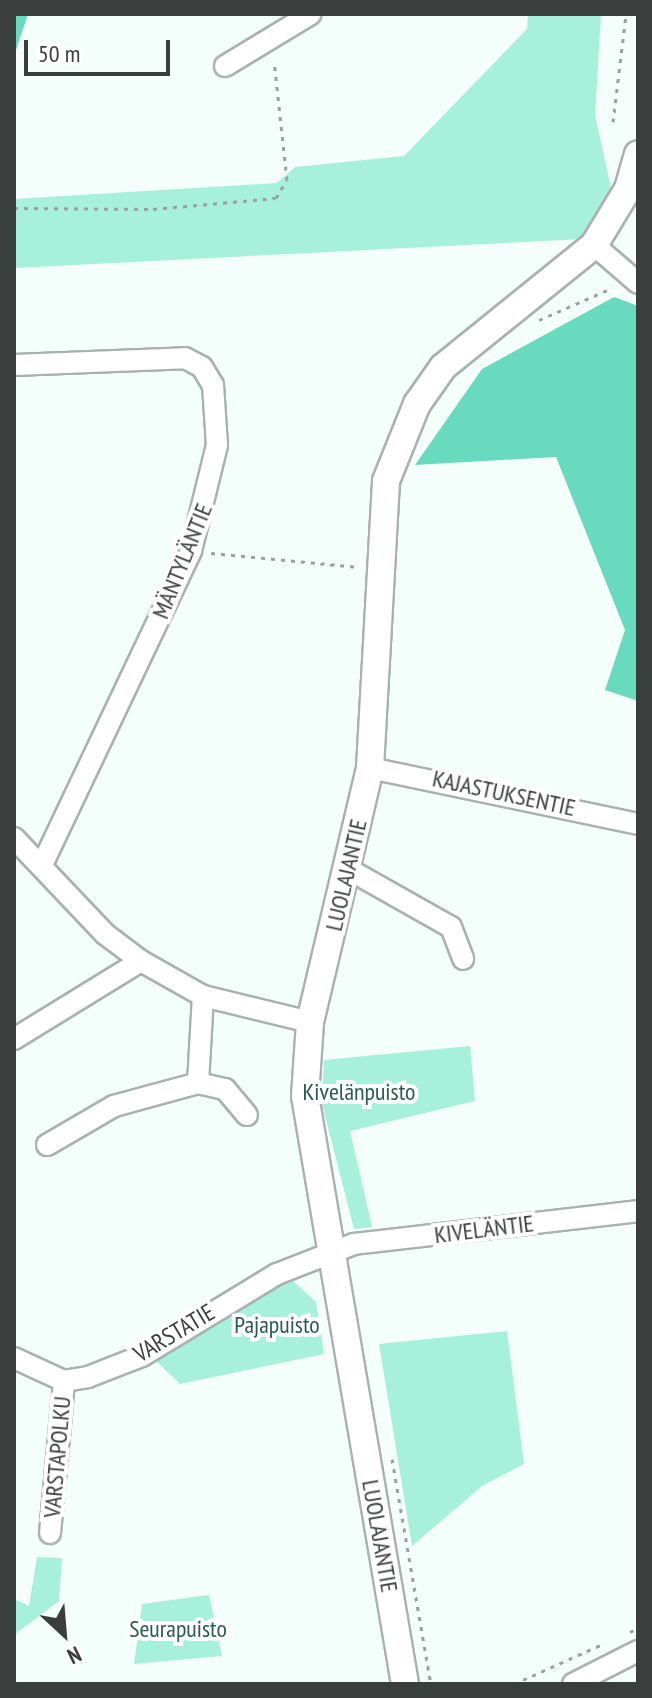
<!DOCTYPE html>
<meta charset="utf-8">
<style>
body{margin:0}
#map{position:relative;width:652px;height:1698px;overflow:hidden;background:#f4fefa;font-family:"PT Sans Narrow",sans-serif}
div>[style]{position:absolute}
.green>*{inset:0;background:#a7f0da}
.forest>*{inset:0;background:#68dabd}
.path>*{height:3px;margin-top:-1.5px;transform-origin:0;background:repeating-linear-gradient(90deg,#99a09d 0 4px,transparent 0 10px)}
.roads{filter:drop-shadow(2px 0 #a9b2af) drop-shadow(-2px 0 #a9b2af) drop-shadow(0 2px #a9b2af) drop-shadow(0 -2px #a9b2af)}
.minor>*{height:20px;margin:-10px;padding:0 10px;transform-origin:10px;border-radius:10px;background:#fff}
.major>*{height:26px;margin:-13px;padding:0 13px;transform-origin:13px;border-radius:13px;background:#fff}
span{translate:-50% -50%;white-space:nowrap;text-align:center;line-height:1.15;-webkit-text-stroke:8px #fff;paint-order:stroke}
.street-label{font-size:24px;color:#3a3e3c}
.park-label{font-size:24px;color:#2a5a4d}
.frame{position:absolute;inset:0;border:16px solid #3a3e3c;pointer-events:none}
.north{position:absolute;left:24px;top:1594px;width:80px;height:80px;-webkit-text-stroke:6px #fff;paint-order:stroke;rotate:154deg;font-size:22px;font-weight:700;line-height:32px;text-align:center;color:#3a3e3c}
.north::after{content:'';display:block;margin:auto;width:28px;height:36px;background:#3a3e3c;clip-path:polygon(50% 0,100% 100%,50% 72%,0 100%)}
.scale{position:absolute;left:24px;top:40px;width:146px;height:36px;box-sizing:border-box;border:4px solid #3a3e3c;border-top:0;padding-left:10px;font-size:24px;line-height:28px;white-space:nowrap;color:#3a3e3c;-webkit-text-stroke:6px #fff;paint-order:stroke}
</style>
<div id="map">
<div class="green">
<i style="clip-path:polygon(528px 14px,601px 14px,595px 115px,611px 188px,584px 239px,14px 268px,14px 199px,277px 183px,295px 167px,404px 156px,527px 29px)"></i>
<i style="clip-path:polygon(470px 1046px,475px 1101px,350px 1131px,372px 1227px,354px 1229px,322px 1104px,324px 1060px)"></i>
<i style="clip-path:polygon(292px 1280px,316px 1302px,324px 1354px,180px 1384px,154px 1359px)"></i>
<i style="clip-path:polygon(507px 1331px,524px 1464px,482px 1486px,412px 1546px,379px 1344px)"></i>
<i style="clip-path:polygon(37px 1557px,62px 1558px,59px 1601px,14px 1635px,14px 1599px,29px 1606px)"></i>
<i style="clip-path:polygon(209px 1595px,222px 1656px,134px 1664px,142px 1604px)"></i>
</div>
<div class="forest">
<i style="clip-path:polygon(14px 14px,28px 14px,14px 56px)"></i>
<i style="clip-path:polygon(614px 297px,638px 306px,638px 701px,605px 690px,625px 630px,556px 457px,415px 465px,482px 369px)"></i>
</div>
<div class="path">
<i style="left:613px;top:122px;width:109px;rotate:-83.1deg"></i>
<i style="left:14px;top:208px;width:139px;rotate:0.4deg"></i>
<i style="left:153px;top:209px;width:123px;rotate:-5.1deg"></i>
<i style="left:276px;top:198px;width:21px;rotate:-59deg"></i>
<i style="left:287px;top:180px;width:120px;rotate:-96.2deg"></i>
<i style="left:539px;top:320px;width:80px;rotate:-23.7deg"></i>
<i style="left:211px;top:553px;width:148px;rotate:5.4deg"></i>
<i style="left:392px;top:1459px;width:228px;rotate:80.2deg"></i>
<i style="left:630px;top:1632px;width:9px;rotate:-27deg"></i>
<i style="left:514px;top:1684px;width:100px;rotate:-24.3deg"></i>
</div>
<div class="roads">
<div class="minor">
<i style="left:225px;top:66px;width:100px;rotate:-31.2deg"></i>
<i style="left:594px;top:245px;width:58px;rotate:40.8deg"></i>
<i style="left:14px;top:365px;width:171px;rotate:-2.3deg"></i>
<i style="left:185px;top:358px;width:19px;rotate:28deg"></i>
<i style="left:202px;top:367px;width:21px;rotate:59deg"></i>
<i style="left:213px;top:385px;width:60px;rotate:86.2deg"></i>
<i style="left:217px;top:445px;width:109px;rotate:103.8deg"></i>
<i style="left:191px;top:551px;width:345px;rotate:115.4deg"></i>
<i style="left:370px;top:768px;width:274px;rotate:11.8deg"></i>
<i style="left:14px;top:838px;width:132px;rotate:46.5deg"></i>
<i style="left:105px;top:934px;width:45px;rotate:36.9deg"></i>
<i style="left:141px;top:961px;width:71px;rotate:29.4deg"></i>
<i style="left:203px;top:996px;width:110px;rotate:13.7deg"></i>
<i style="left:348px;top:869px;width:118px;rotate:29.4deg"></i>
<i style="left:451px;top:927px;width:34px;rotate:69deg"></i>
<i style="left:14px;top:1039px;width:149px;rotate:-31.6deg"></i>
<i style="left:198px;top:1083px;width:87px;rotate:-86.7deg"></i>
<i style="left:47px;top:1145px;width:78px;rotate:-30.2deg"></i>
<i style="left:114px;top:1106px;width:87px;rotate:-15.3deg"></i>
<i style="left:198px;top:1083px;width:28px;rotate:13deg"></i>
<i style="left:225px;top:1089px;width:34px;rotate:50deg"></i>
<i style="left:14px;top:1358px;width:55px;rotate:24.7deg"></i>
<i style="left:64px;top:1381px;width:24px;rotate:-9deg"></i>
<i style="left:88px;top:1377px;width:58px;rotate:-21.3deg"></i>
<i style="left:142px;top:1356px;width:158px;rotate:-31.3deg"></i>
<i style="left:277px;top:1274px;width:83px;rotate:-21.3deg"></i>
<i style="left:354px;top:1244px;width:286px;rotate:-6.6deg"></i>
<i style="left:50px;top:1533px;width:153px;rotate:-84.7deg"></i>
<i style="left:573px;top:1684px;width:73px;rotate:-26.9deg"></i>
</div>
<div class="major">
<i style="left:405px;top:1684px;width:596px;rotate:-99.65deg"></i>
<i style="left:305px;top:1096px;width:74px;rotate:-86.1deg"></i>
<i style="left:310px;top:1022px;width:261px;rotate:-76.7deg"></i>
<i style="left:370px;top:768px;width:287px;rotate:-86.8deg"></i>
<i style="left:386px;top:481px;width:83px;rotate:-68.1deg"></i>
<i style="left:417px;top:404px;width:45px;rotate:-54.9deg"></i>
<i style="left:443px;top:367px;width:194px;rotate:-38.9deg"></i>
<i style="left:594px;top:245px;width:66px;rotate:-58.7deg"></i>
<i style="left:628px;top:189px;width:36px;rotate:-74deg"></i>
</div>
</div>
<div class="street-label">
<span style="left:182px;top:561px;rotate:-68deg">MÄNTYLÄNTIE</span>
<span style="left:504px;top:793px;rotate:12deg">KAJASTUKSENTIE</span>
<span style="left:346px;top:875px;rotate:-77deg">LUOLAJANTIE</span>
<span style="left:484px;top:1229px;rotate:-7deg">KIVELÄNTIE</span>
<span style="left:174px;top:1333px;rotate:-31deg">VARSTATIE</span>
<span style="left:57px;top:1457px;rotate:-85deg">VARSTAPOLKU</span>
<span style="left:380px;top:1536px;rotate:80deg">LUOLAJANTIE</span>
</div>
<div class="park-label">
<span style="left:359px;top:1092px">Kivelänpuisto</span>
<span style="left:277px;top:1325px">Pajapuisto</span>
<span style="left:178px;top:1629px">Seurapuisto</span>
</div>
<div class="frame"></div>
<div class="north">N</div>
<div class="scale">50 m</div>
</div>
